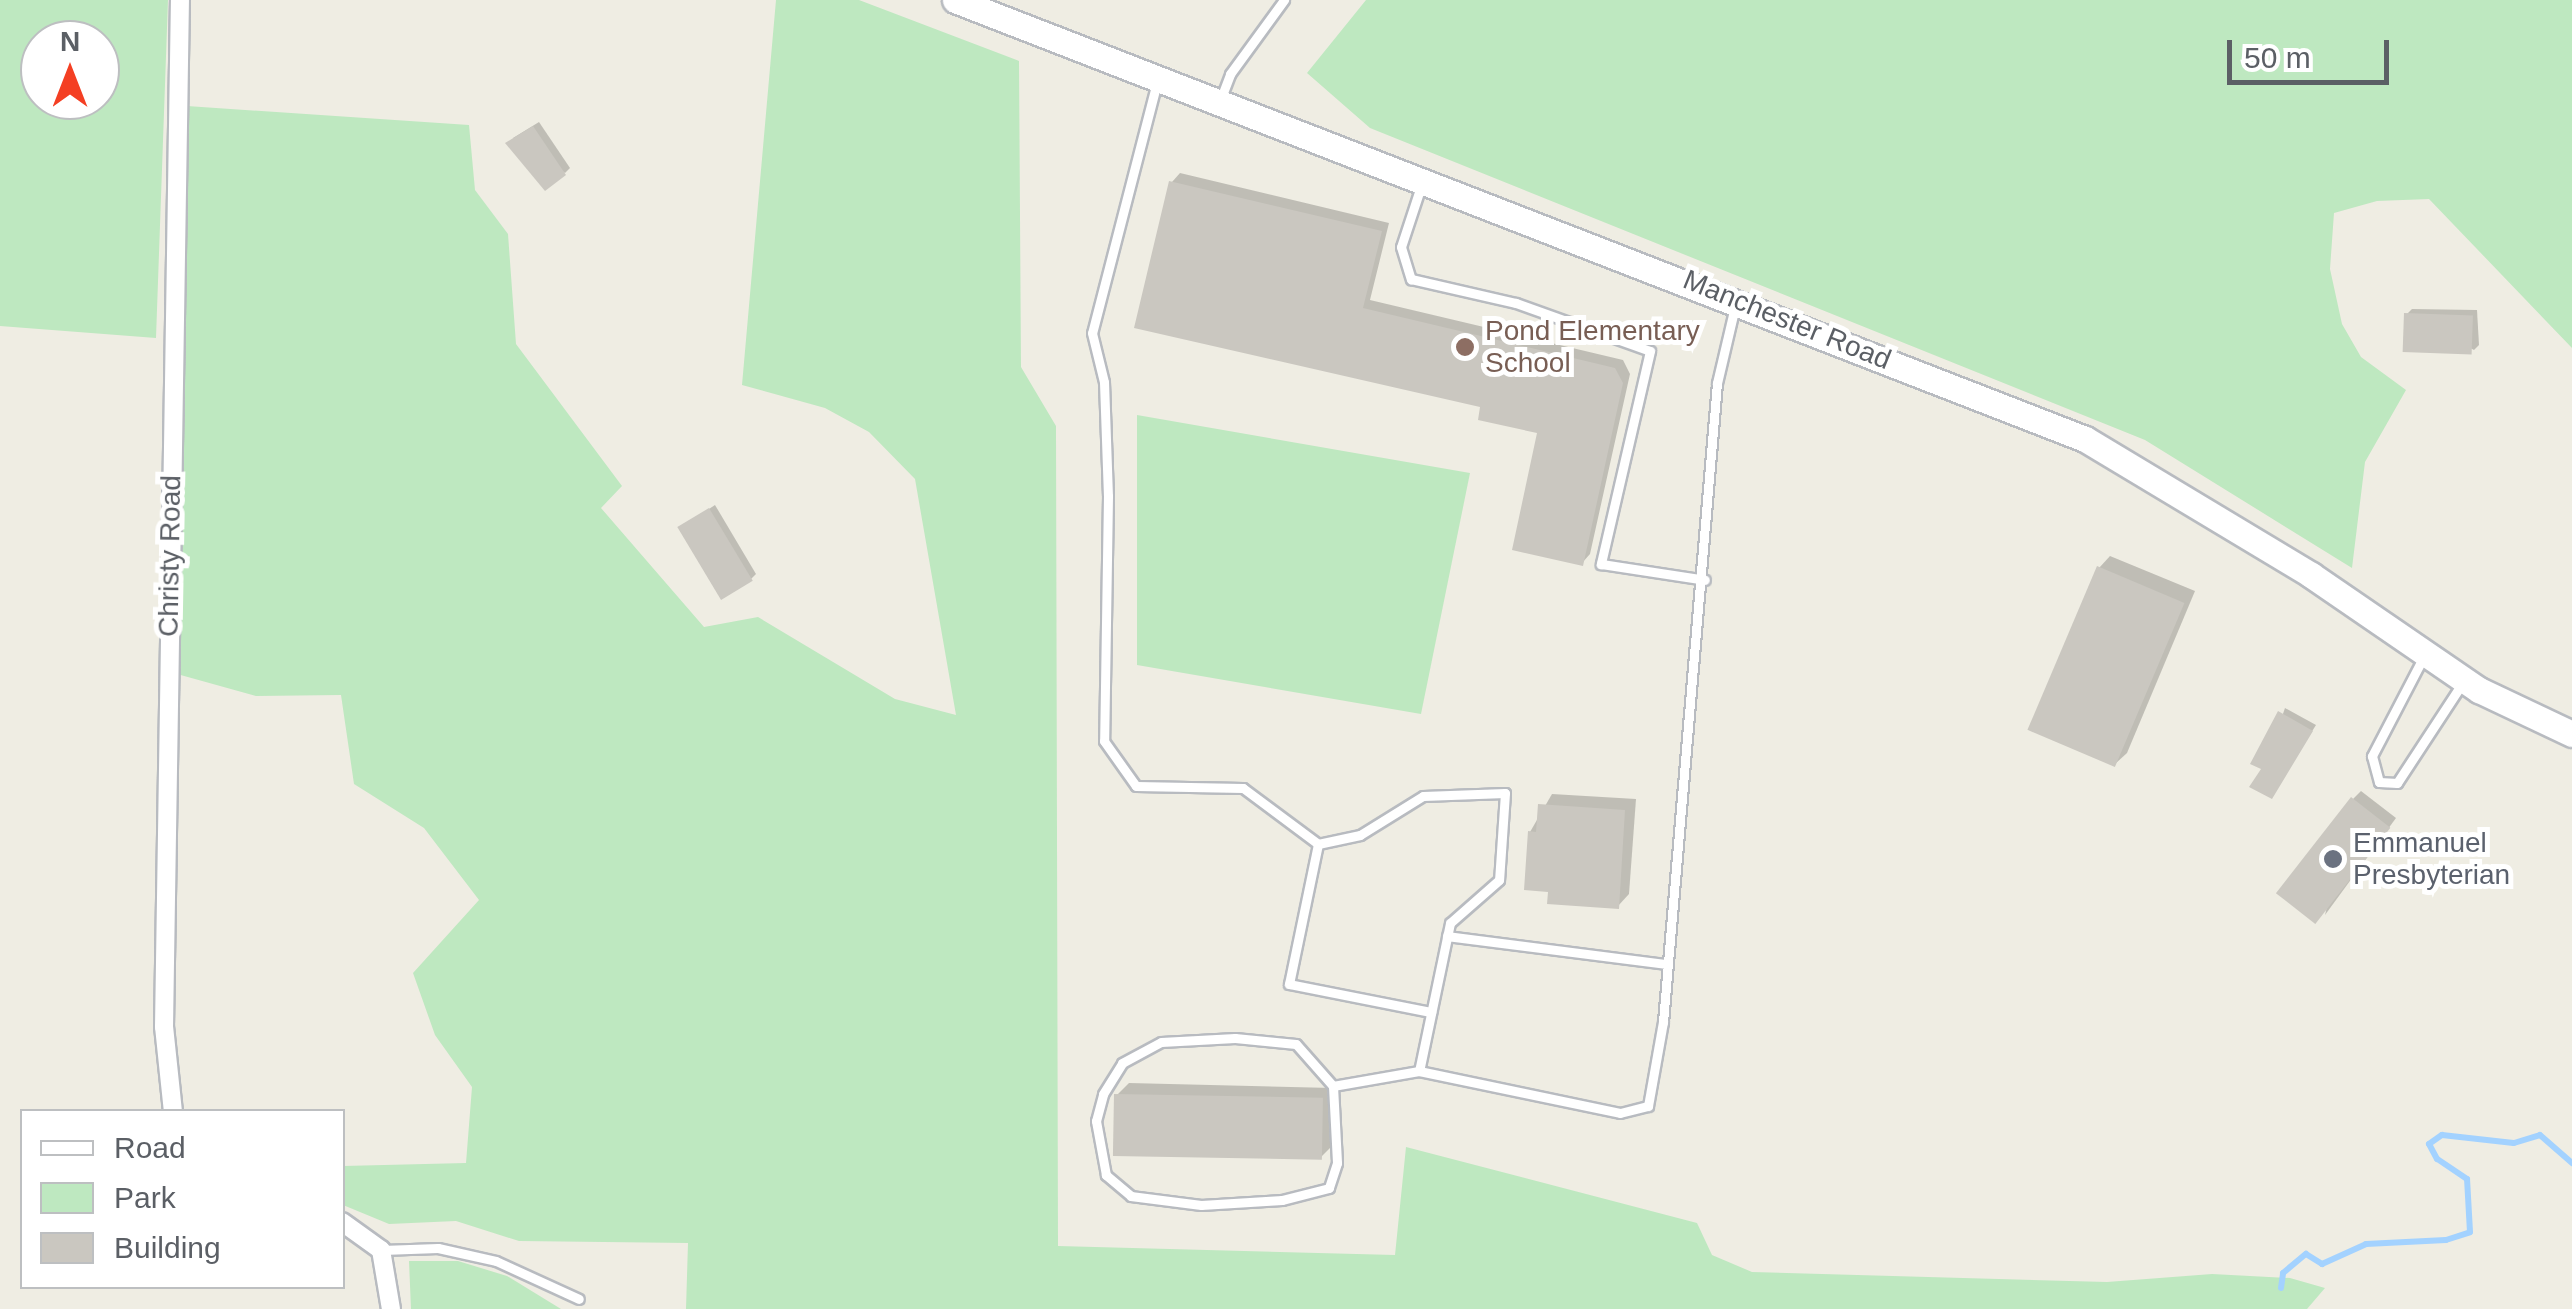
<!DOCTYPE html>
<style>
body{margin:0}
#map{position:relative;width:2572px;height:1309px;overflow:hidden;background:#efede3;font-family:Helvetica,sans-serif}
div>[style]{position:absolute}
.green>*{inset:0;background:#bee8c0}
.shadow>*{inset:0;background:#0003}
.stream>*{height:6px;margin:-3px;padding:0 3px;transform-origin:3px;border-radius:3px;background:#a3d2ff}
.building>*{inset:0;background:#cac7c0;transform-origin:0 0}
.roads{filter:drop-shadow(2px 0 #b8bbc0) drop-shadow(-2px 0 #b8bbc0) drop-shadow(0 2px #b8bbc0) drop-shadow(0 -2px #b8bbc0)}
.lane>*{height:9px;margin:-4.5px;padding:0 4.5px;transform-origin:4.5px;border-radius:4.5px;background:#fff}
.street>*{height:18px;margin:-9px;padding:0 9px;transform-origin:9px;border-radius:9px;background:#fff}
.secondary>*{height:25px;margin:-12.5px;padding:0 12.5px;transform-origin:12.5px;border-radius:12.5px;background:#fff}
.dots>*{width:28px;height:28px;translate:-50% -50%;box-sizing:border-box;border:5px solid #fff;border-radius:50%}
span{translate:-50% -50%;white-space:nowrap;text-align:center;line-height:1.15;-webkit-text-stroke:10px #fff;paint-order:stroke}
.street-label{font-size:28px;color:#5b5f65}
.education-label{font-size:28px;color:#785e54}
.left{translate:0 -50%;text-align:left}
.worship-label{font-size:28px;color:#5b616d}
.legend{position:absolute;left:20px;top:1109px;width:325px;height:180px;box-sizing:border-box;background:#fff;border:2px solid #bdbfc1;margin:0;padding:12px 18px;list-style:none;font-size:30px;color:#5b5f65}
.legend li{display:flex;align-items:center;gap:20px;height:50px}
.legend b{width:50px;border:2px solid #bdbfc1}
.north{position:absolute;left:20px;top:20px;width:100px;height:100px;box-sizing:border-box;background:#fff;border:2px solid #bdbfc1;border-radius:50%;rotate:0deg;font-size:28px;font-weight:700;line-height:40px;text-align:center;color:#5b5f65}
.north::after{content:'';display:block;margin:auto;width:35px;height:45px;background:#f43f23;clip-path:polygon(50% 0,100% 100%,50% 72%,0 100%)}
.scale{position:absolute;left:2227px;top:40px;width:162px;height:45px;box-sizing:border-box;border:5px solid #5b5f65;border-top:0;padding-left:12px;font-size:30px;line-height:35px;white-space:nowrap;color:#5b5f65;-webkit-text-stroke:8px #fff;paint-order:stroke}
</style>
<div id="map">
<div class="green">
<i style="clip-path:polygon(evenodd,0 0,168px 0,156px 338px,0 326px,0 0,100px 40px,100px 100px,40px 100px,40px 40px,100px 40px)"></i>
<i style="clip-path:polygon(776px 0,859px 0,1019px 61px,1021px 367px,1056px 426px,1058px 1246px,1395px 1255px,1406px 1147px,1697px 1223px,1712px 1255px,1752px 1272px,2107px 1282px,2212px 1274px,2290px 1278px,2325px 1288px,2307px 1309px,686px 1309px,688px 1243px,519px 1241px,456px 1221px,389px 1224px,343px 1205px,343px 1166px,466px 1163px,472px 1087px,435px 1035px,413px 973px,479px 900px,424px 828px,354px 784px,341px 695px,256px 696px,177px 674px,187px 106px,469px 125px,475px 190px,508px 234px,516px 344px,622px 486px,601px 508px,704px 627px,758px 617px,895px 699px,956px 715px,915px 479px,869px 432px,825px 408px,742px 385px)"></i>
<i style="clip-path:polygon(1366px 0,2572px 0,2572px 348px,2429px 199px,2377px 201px,2334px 213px,2330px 269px,2342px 324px,2361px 357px,2406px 390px,2365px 462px,2352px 568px,2145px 440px,1370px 128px,1307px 73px)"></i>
<i style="clip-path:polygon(1137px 415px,1470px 473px,1421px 714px,1137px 665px)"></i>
<i style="clip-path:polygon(409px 1261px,458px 1261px,507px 1276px,561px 1309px,411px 1309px)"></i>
</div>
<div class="shadow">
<i style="clip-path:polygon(539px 122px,570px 168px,565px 173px,513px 138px)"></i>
<i style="clip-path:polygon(1180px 173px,1389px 223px,1370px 300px,1623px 360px,1630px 374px,1590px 554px,1582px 563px,1540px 431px,1483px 405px,1172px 182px)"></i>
<i style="clip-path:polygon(2412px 309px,2477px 310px,2479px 345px,2474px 350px,2407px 314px)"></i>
<i style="clip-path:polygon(715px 505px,756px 574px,751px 579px,686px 524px)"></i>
<i style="clip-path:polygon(2110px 556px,2195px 591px,2127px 753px,2115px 764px,2099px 568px)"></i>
<i style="clip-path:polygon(2285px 708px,2316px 725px,2272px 796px,2264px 768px)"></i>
<i style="clip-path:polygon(2361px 791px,2396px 818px,2325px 915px,2353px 799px)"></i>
<i style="clip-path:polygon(1552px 794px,1636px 799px,1629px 894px,1618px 906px,1551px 890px,1530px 832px)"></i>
<i style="clip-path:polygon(1129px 1083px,1333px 1088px,1332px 1146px,1321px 1157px,1117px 1095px)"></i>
</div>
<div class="stream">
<i style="left:2281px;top:1288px;width:15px;rotate:-82deg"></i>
<i style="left:2283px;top:1273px;width:30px;rotate:-40deg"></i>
<i style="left:2306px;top:1254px;width:19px;rotate:32deg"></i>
<i style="left:2322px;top:1264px;width:48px;rotate:-24.4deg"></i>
<i style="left:2366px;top:1244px;width:80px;rotate:-2.9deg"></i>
<i style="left:2446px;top:1240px;width:25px;rotate:-18deg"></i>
<i style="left:2470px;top:1232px;width:53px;rotate:-93.2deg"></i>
<i style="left:2467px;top:1179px;width:36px;rotate:-146deg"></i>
<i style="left:2437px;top:1159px;width:17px;rotate:-118deg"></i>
<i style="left:2429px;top:1144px;width:16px;rotate:-35deg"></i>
<i style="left:2442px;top:1135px;width:72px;rotate:6.3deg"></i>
<i style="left:2514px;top:1143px;width:27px;rotate:-17deg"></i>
<i style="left:2540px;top:1135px;width:43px;rotate:41.2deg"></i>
</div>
<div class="building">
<i style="clip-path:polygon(533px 126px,566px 175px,545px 191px,505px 143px)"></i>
<i style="clip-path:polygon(1169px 181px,1382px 231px,1363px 308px,1615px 368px,1623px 383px,1583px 566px,1512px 550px,1537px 433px,1478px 420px,1480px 407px,1134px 328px)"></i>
<i style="left:2404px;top:313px;width:69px;height:39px;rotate:2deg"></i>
<i style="left:709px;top:508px;width:85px;height:37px;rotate:59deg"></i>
<i style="left:2097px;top:566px;width:95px;height:178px;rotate:23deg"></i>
<i style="clip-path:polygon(2278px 711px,2313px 731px,2272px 799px,2249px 787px,2261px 769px,2250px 764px)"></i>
<i style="left:2351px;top:797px;width:50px;height:122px;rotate:38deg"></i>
<i style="clip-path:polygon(1538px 804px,1625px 810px,1619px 909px,1547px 904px,1548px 892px,1524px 890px,1528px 831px,1536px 832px)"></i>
<i style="left:1114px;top:1094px;width:209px;height:62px;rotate:1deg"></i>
</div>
<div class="roads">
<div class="lane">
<i style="left:1157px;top:82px;width:259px;rotate:104.5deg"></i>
<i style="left:1092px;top:333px;width:50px;rotate:76.2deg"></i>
<i style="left:1104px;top:382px;width:114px;rotate:88deg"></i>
<i style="left:1108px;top:496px;width:245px;rotate:90.9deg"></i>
<i style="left:1104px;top:741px;width:55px;rotate:54.6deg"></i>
<i style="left:1136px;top:786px;width:107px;rotate:1.1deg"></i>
<i style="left:1243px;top:788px;width:94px;rotate:36.7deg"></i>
<i style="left:1318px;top:844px;width:43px;rotate:-12.1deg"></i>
<i style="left:1360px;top:835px;width:74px;rotate:-31.8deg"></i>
<i style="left:1423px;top:796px;width:82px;rotate:-2.1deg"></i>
<i style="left:1505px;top:793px;width:87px;rotate:93.9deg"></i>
<i style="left:1499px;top:880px;width:65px;rotate:138.7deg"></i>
<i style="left:1450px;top:923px;width:151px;rotate:101.8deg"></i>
<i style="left:1419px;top:1071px;width:205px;rotate:11.8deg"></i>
<i style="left:1620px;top:1113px;width:29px;rotate:-14deg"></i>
<i style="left:1648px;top:1106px;width:85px;rotate:-79.9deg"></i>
<i style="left:1663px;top:1022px;width:641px;rotate:-85.17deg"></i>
<i style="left:1717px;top:383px;width:79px;rotate:-76.8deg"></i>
<i style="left:1221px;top:98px;width:26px;rotate:-69deg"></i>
<i style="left:1230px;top:74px;width:92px;rotate:-53.9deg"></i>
<i style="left:1421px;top:186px;width:64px;rotate:108.2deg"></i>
<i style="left:1401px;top:247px;width:34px;rotate:73deg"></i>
<i style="left:1411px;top:279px;width:108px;rotate:12.9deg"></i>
<i style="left:1516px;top:303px;width:142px;rotate:19.7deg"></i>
<i style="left:1650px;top:351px;width:219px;rotate:103deg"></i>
<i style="left:1601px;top:564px;width:105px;rotate:8.7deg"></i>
<i style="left:2424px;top:656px;width:113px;rotate:117.5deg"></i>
<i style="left:2372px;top:756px;width:27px;rotate:75deg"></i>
<i style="left:2379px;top:782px;width:18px;rotate:3deg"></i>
<i style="left:2397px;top:783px;width:121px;rotate:-56.8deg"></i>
<i style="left:1318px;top:844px;width:143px;rotate:101.7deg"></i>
<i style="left:1289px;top:984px;width:145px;rotate:11.2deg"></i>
<i style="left:1447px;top:936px;width:221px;rotate:7.3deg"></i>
<i style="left:1333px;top:1086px;width:77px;rotate:87deg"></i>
<i style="left:1337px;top:1163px;width:26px;rotate:108deg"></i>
<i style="left:1329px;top:1188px;width:49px;rotate:165.7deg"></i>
<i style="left:1282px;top:1200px;width:81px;rotate:176.5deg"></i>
<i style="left:1201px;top:1205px;width:71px;rotate:-172.7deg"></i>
<i style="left:1131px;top:1196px;width:33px;rotate:-140deg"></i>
<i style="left:1106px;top:1175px;width:55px;rotate:-100.5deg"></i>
<i style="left:1096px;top:1121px;width:28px;rotate:-75deg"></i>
<i style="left:1103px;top:1094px;width:36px;rotate:-58deg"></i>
<i style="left:1122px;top:1063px;width:44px;rotate:-28.3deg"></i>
<i style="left:1161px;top:1042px;width:74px;rotate:-3.1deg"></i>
<i style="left:1235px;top:1038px;width:61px;rotate:5.6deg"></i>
<i style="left:1296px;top:1044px;width:56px;rotate:48.6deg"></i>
<i style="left:1333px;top:1086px;width:87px;rotate:-9.9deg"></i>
<i style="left:382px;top:1250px;width:56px;rotate:-2deg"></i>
<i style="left:438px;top:1248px;width:59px;rotate:12.6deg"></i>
<i style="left:496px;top:1261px;width:91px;rotate:24.6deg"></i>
</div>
<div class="street">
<i style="left:173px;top:1112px;width:85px;rotate:-96deg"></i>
<i style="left:164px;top:1027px;width:1027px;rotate:-89.11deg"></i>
<i style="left:342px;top:1222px;width:48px;rotate:35.7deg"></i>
<i style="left:381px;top:1250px;width:60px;rotate:80.4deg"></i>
</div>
<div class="secondary">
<i style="left:955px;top:0;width:1212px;rotate:21.23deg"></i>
<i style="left:2085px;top:439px;width:264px;rotate:31deg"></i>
<i style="left:2311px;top:575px;width:204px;rotate:34.4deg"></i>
<i style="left:2479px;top:690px;width:103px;rotate:25.3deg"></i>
</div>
</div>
<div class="dots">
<i style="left:1465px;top:347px;background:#8d6e63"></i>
<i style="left:2333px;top:859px;background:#6b7280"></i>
</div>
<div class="street-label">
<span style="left:1787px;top:320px;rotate:22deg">Manchester Road</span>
<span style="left:170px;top:556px;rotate:-89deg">Christy Road</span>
</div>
<div class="education-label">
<span class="left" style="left:1485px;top:347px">Pond Elementary<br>School</span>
</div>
<div class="worship-label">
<span class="left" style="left:2353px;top:859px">Emmanuel<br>Presbyterian</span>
</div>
<ul class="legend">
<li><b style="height:12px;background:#fff"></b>Road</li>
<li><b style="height:28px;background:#bee8c0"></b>Park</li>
<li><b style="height:28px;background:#cac7c0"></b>Building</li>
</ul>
<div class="north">N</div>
<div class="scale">50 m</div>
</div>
